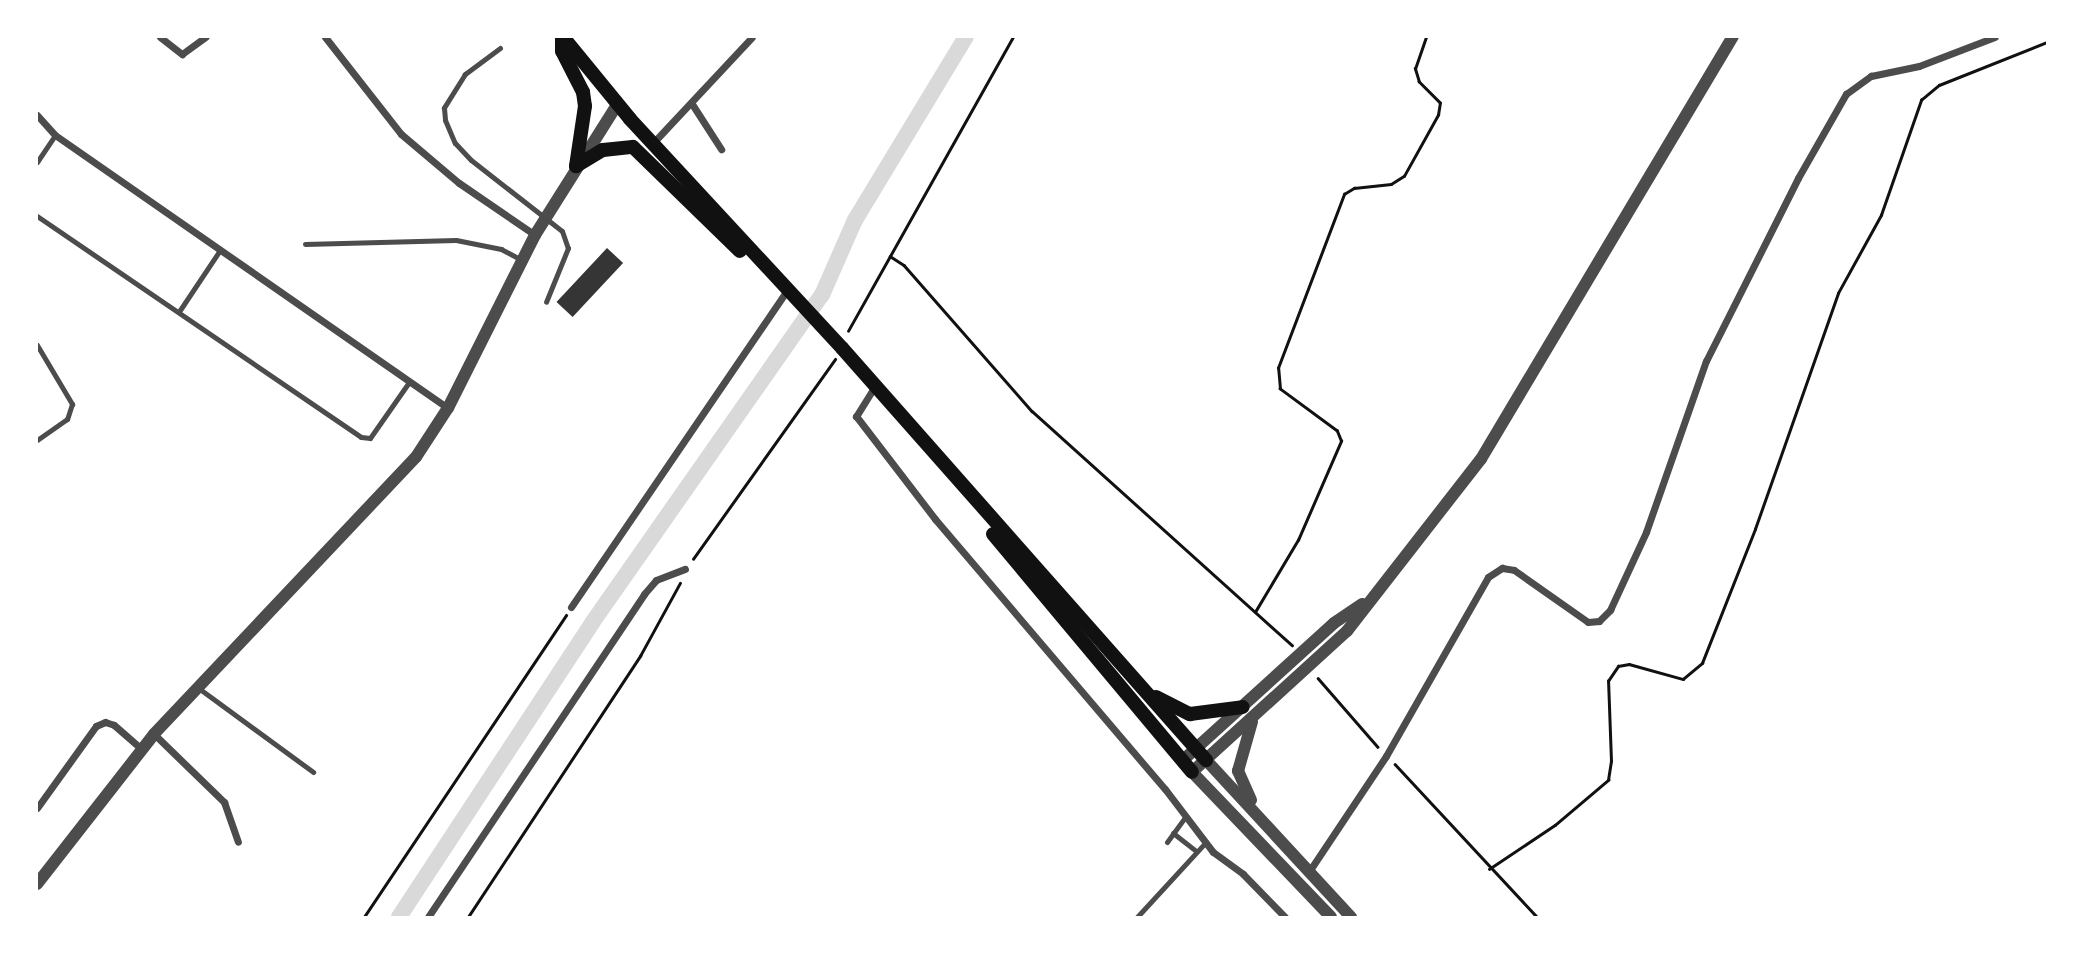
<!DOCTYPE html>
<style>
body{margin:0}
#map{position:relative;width:2084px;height:954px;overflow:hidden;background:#fff;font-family:"Open Sans",sans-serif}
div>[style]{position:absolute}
.canal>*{height:16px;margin:-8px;padding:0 8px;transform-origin:8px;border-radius:8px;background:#d9d9d9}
.building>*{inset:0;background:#353535;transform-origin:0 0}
.path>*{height:2.5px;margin:-1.25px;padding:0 1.25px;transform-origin:1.25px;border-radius:1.25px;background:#111}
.service>*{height:5px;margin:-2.5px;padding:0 2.5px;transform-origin:2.5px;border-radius:2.5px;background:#4c4c4c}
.minor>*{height:7px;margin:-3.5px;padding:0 3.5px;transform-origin:3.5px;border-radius:3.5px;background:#4c4c4c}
.tertiary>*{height:12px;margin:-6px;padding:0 6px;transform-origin:6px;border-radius:6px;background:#4c4c4c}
.secondary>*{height:14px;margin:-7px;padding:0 7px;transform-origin:7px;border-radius:7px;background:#111}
span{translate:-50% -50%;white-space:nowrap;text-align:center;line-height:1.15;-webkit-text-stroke:5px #fff;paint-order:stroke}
.frame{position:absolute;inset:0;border:38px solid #fff;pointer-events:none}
</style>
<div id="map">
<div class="canal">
<i style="left:399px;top:917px;width:352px;rotate:-56.7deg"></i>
<i style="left:592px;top:623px;width:401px;rotate:-55deg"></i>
<i style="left:822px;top:295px;width:82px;rotate:-66.3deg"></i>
<i style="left:855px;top:220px;width:214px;rotate:-58.8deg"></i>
</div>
<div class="building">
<i style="left:607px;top:248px;width:22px;height:74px;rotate:43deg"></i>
</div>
<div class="path">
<i style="left:890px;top:256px;width:17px;rotate:33deg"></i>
<i style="left:904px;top:265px;width:194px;rotate:48.8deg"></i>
<i style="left:1032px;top:411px;width:350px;rotate:42deg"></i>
<i style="left:848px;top:331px;width:337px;rotate:-60.7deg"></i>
<i style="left:693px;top:559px;width:245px;rotate:-54.6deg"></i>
<i style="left:1255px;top:612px;width:84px;rotate:-59.2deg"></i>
<i style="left:1298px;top:540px;width:108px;rotate:-66.5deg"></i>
<i style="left:1341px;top:441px;width:11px;rotate:-112deg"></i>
<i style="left:1337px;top:431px;width:71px;rotate:-143.6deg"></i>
<i style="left:1280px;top:389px;width:21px;rotate:-95deg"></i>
<i style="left:1278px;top:368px;width:186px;rotate:-69.2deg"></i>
<i style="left:1344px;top:194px;width:12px;rotate:-31deg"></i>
<i style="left:1354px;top:188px;width:37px;rotate:-6deg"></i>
<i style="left:1391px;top:184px;width:15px;rotate:-32deg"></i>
<i style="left:1404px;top:176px;width:70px;rotate:-60.9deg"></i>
<i style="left:1438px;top:115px;width:12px;rotate:-81deg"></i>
<i style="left:1440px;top:103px;width:30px;rotate:-135deg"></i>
<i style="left:1419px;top:82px;width:14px;rotate:-107deg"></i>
<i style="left:1415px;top:69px;width:34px;rotate:-71deg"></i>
<i style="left:1318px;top:678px;width:91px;rotate:49deg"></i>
<i style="left:1395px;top:764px;width:209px;rotate:47.1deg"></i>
<i style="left:1489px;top:869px;width:79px;rotate:-33.7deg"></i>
<i style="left:1555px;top:825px;width:70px;rotate:-40.3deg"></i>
<i style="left:1608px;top:780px;width:19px;rotate:-81deg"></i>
<i style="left:1611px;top:761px;width:80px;rotate:-92.1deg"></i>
<i style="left:1608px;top:681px;width:18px;rotate:-56deg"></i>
<i style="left:1618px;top:666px;width:11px;rotate:-10deg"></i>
<i style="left:1629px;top:664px;width:56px;rotate:15.5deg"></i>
<i style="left:1683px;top:679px;width:25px;rotate:-40deg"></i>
<i style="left:1702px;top:663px;width:144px;rotate:-68.4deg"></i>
<i style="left:1755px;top:529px;width:250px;rotate:-70.6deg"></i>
<i style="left:1838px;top:293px;width:89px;rotate:-61.1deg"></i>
<i style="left:1881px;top:215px;width:122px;rotate:-70.8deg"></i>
<i style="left:1921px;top:100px;width:23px;rotate:-40deg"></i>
<i style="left:1939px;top:85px;width:116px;rotate:-21.7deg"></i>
<i style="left:364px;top:917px;width:363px;rotate:-56.2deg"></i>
<i style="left:468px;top:917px;width:313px;rotate:-56.6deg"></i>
<i style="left:640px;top:656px;width:83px;rotate:-61.3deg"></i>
</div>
<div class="service">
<i style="left:500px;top:48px;width:44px;rotate:143.4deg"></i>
<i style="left:465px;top:74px;width:40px;rotate:122deg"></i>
<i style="left:444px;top:108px;width:12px;rotate:85deg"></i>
<i style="left:445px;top:120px;width:25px;rotate:67deg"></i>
<i style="left:455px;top:143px;width:23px;rotate:47deg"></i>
<i style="left:471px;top:160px;width:115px;rotate:38deg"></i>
<i style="left:562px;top:231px;width:18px;rotate:71deg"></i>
<i style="left:568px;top:248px;width:58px;rotate:112.2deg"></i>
<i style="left:37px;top:162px;width:32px;rotate:-56deg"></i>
<i style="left:37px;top:216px;width:392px;rotate:34.3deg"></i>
<i style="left:361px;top:437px;width:9px;rotate:6deg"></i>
<i style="left:370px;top:438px;width:68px;rotate:-55.1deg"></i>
<i style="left:305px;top:244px;width:151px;rotate:-1.5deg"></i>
<i style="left:456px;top:240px;width:46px;rotate:11.3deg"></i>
<i style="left:501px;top:249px;width:24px;rotate:28deg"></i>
<i style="left:180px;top:310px;width:72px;rotate:-56.3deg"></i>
<i style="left:37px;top:345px;width:69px;rotate:59.3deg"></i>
<i style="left:72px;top:404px;width:16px;rotate:108deg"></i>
<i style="left:67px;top:419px;width:37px;rotate:145deg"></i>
<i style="left:197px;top:687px;width:144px;rotate:36.2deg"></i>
<i style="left:1173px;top:833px;width:29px;rotate:38deg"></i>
<i style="left:1167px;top:842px;width:32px;rotate:-54deg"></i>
<i style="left:1137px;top:917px;width:102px;rotate:-47.4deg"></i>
</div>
<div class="minor">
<i style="left:160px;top:37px;width:28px;rotate:38deg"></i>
<i style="left:182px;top:54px;width:29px;rotate:-36deg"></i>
<i style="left:325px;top:37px;width:123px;rotate:51.9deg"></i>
<i style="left:401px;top:134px;width:76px;rotate:40.2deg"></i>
<i style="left:459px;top:183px;width:92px;rotate:34.4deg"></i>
<i style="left:692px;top:104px;width:54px;rotate:57.2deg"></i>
<i style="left:37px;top:115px;width:27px;rotate:48deg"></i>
<i style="left:55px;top:135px;width:479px;rotate:34.8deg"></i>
<i style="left:652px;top:144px;width:146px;rotate:-46.9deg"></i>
<i style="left:875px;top:386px;width:36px;rotate:122deg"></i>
<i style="left:856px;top:416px;width:130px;rotate:52.5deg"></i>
<i style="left:935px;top:519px;width:355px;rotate:49.6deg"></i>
<i style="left:1165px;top:789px;width:79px;rotate:52.7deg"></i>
<i style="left:1213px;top:852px;width:37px;rotate:36deg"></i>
<i style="left:1243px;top:874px;width:60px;rotate:45.7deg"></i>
<i style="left:571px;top:607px;width:384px;rotate:-55.7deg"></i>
<i style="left:154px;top:734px;width:98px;rotate:44.2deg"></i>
<i style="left:224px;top:802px;width:42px;rotate:70.7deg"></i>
<i style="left:37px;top:808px;width:101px;rotate:-54.3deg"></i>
<i style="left:96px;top:726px;width:10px;rotate:-24deg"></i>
<i style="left:105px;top:722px;width:9px;rotate:18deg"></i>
<i style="left:114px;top:725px;width:37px;rotate:41deg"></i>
<i style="left:1310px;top:870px;width:137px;rotate:-56.3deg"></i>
<i style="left:1386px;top:756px;width:206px;rotate:-60.3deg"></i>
<i style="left:1488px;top:577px;width:17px;rotate:-33deg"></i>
<i style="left:1502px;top:568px;width:12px;rotate:9deg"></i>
<i style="left:1514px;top:570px;width:90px;rotate:35.1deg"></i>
<i style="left:1588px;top:622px;width:11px;rotate:-5deg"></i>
<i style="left:1599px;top:621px;width:16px;rotate:-45deg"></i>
<i style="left:1610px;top:610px;width:86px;rotate:-65.2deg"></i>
<i style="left:1646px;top:532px;width:181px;rotate:-70.7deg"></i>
<i style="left:1706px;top:361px;width:205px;rotate:-63.3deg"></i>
<i style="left:1798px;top:178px;width:97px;rotate:-60.3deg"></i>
<i style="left:1846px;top:94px;width:31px;rotate:-36deg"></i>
<i style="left:1871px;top:76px;width:49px;rotate:-11.8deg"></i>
<i style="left:1919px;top:66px;width:81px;rotate:-20.9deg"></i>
<i style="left:428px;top:917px;width:389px;rotate:-56.2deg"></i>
<i style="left:644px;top:594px;width:18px;rotate:-49deg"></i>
<i style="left:656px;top:580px;width:31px;rotate:-21deg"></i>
</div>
<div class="tertiary">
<i style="left:1206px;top:760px;width:214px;rotate:47.3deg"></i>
<i style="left:1182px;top:761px;width:205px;rotate:-42.2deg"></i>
<i style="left:1334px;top:623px;width:34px;rotate:-34deg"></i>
<i style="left:1251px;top:800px;width:32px;rotate:-114deg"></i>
<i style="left:1238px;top:771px;width:51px;rotate:-74.1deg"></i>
<i style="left:37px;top:884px;width:190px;rotate:-52deg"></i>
<i style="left:154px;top:734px;width:381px;rotate:-46.6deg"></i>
<i style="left:416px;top:457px;width:59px;rotate:-56.9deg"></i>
<i style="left:448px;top:408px;width:194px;rotate:-63.3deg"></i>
<i style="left:535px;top:235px;width:154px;rotate:-57.8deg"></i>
<i style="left:1331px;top:917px;width:201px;rotate:-133.8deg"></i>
<i style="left:1192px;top:772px;width:210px;rotate:-42.3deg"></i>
<i style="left:1347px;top:631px;width:218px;rotate:-52.1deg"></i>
<i style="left:1481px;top:459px;width:492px;rotate:-59.2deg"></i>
</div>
<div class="secondary">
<i style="left:562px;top:37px;width:14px;rotate:90deg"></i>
<i style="left:562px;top:51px;width:46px;rotate:62.9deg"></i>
<i style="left:583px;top:92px;width:14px;rotate:82deg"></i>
<i style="left:585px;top:106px;width:61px;rotate:98.5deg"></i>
<i style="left:563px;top:37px;width:106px;rotate:50.7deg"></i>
<i style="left:630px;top:119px;width:312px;rotate:47.2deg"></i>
<i style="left:842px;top:348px;width:550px;rotate:48.54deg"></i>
<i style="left:576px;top:166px;width:31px;rotate:-31deg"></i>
<i style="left:603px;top:150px;width:30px;rotate:-6deg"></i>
<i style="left:633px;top:147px;width:149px;rotate:44.2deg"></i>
<i style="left:993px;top:534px;width:310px;rotate:50.1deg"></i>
<i style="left:1156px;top:697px;width:38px;rotate:27deg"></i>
<i style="left:1190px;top:714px;width:53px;rotate:-7.5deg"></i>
</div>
<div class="frame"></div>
</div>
